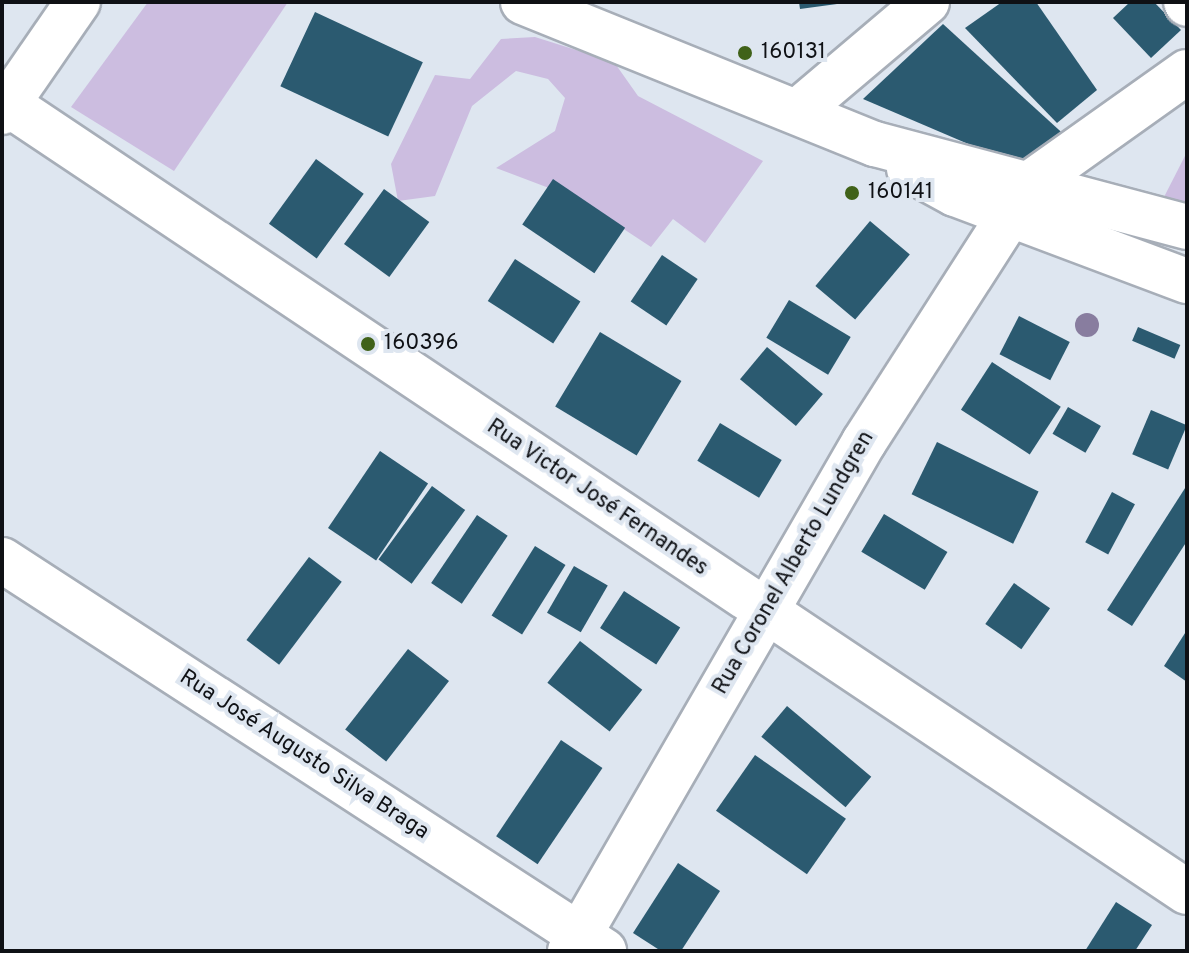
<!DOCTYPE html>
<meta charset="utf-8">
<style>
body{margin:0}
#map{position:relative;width:1189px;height:953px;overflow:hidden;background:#dee6f0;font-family:Overpass,sans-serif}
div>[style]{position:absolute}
.green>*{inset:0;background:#ccbde0}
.building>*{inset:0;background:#2b5a70;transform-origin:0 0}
.roads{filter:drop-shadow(2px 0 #a7aeb8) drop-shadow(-2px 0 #a7aeb8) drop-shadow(0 2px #a7aeb8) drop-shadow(0 -2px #a7aeb8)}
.minor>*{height:44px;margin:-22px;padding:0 22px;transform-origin:22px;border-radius:22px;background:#fff}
.major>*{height:44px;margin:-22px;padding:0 22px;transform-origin:22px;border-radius:22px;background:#fff}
.trees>*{width:24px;height:24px;margin:-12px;border-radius:50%;background:#887d9f}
.dots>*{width:22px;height:22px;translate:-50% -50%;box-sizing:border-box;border:4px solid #dee6f0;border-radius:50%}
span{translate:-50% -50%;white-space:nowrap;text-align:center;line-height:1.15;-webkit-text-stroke:8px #dee6f0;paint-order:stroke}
.poi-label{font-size:22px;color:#0f1115}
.left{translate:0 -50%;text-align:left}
.street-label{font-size:22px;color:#0f1115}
.frame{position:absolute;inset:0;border:4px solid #0f1115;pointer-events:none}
</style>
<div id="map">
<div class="green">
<i style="clip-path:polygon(148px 2px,288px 2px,174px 171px,71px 107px)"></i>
<i style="clip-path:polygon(535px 37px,614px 62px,638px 96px,763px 161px,705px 243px,673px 219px,651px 247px,578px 199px,496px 168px,555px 131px,565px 98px,548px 79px,516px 71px,472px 106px,435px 196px,398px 201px,391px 164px,435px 75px,470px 79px,501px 39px)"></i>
<i style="clip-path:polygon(1187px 152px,1187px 206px,1164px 197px)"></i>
</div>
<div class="building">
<i style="clip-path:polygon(799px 2px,837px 2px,837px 4px,800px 9px)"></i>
<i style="clip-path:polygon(1002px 2px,1036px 2px,1097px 90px,1057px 123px,965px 28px)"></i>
<i style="clip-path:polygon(1130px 2px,1154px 2px,1181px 30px,1151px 58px,1113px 18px)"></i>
<i style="left:315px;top:12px;width:119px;height:82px;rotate:25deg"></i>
<i style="clip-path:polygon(943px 24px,1070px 140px,1036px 173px,863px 99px)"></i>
<i style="left:316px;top:159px;width:59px;height:80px;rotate:36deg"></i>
<i style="left:553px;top:179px;width:87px;height:55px;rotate:34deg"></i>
<i style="left:384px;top:189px;width:56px;height:68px;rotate:36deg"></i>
<i style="left:870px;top:221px;width:52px;height:85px;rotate:40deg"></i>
<i style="left:662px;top:255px;width:43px;height:56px;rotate:34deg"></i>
<i style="left:515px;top:259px;width:78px;height:50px;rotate:33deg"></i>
<i style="left:789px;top:300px;width:72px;height:44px;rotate:31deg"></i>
<i style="left:1019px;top:316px;width:57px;height:43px;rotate:27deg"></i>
<i style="left:1138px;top:327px;width:46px;height:15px;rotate:23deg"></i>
<i style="left:600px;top:332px;width:95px;height:87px;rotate:31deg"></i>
<i style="left:767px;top:347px;width:73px;height:42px;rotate:40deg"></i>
<i style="left:992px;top:362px;width:82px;height:57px;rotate:33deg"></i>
<i style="left:1068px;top:407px;width:38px;height:31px;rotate:30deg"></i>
<i style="left:1151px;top:410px;width:39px;height:48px;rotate:23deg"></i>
<i style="left:720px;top:423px;width:72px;height:44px;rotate:31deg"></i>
<i style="left:937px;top:442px;width:113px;height:58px;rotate:26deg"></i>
<i style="left:380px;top:451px;width:58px;height:93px;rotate:34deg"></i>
<i style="clip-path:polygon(1187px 485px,1187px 541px,1132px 626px,1107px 610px)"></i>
<i style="left:432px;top:486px;width:41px;height:91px;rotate:36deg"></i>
<i style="left:1112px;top:492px;width:26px;height:57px;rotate:28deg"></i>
<i style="left:884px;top:514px;width:74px;height:44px;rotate:31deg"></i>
<i style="left:477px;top:515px;width:37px;height:82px;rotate:34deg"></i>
<i style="left:535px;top:546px;width:36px;height:82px;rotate:32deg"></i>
<i style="left:309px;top:557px;width:41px;height:104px;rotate:37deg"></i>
<i style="left:574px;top:566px;width:39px;height:54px;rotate:30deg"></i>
<i style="left:1014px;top:583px;width:44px;height:50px;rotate:35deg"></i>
<i style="left:624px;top:591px;width:67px;height:44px;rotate:33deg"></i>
<i style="clip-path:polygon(1187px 630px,1187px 682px,1164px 666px)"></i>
<i style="left:580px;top:641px;width:79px;height:53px;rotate:38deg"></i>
<i style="left:408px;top:649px;width:52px;height:102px;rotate:38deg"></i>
<i style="left:787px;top:706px;width:110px;height:40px;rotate:40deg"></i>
<i style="left:561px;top:740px;width:50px;height:116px;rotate:34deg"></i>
<i style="left:755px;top:755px;width:111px;height:68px;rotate:35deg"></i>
<i style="clip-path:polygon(678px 863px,720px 891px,681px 951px,661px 951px,633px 933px)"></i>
<i style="clip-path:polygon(1116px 902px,1152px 925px,1135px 951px,1085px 951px)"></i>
</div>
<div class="roads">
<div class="minor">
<i style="left:1186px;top:2px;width:2px;rotate:63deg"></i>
<i style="left:2px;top:100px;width:1425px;rotate:33.76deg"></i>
<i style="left:798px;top:111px;width:169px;rotate:-40.2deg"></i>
<i style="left:2px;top:112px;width:134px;rotate:-55.4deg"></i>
<i style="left:2px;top:560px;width:718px;rotate:33deg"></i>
<i style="left:570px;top:951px;width:588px;rotate:-59.99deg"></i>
<i style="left:864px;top:442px;width:270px;rotate:-57.3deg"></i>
</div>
<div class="major">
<i style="left:523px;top:2px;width:380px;rotate:22deg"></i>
<i style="left:875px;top:144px;width:323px;rotate:14.9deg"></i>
<i style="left:909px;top:169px;width:52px;rotate:28.5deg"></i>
<i style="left:955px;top:194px;width:248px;rotate:20.6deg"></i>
<i style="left:1021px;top:198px;width:19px;rotate:-55deg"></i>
<i style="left:1032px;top:182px;width:190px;rotate:-35.4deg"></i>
</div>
</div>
<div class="trees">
<i style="left:1087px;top:325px"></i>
</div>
<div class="dots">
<i style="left:745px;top:53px;background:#406219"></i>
<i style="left:852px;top:193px;background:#406219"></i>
<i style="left:368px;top:344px;background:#406219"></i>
</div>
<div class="poi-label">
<span class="left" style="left:761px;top:53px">160131</span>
<span class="left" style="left:868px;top:193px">160141</span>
<span class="left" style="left:384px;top:344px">160396</span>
</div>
<div class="street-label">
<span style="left:597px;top:498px;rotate:34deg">Rua Victor José Fernandes</span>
<span style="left:794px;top:563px;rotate:-60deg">Rua Coronel Alberto Lundgren</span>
<span style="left:304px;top:755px;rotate:33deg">Rua José Augusto Silva Braga</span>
</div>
<div class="frame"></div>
</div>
